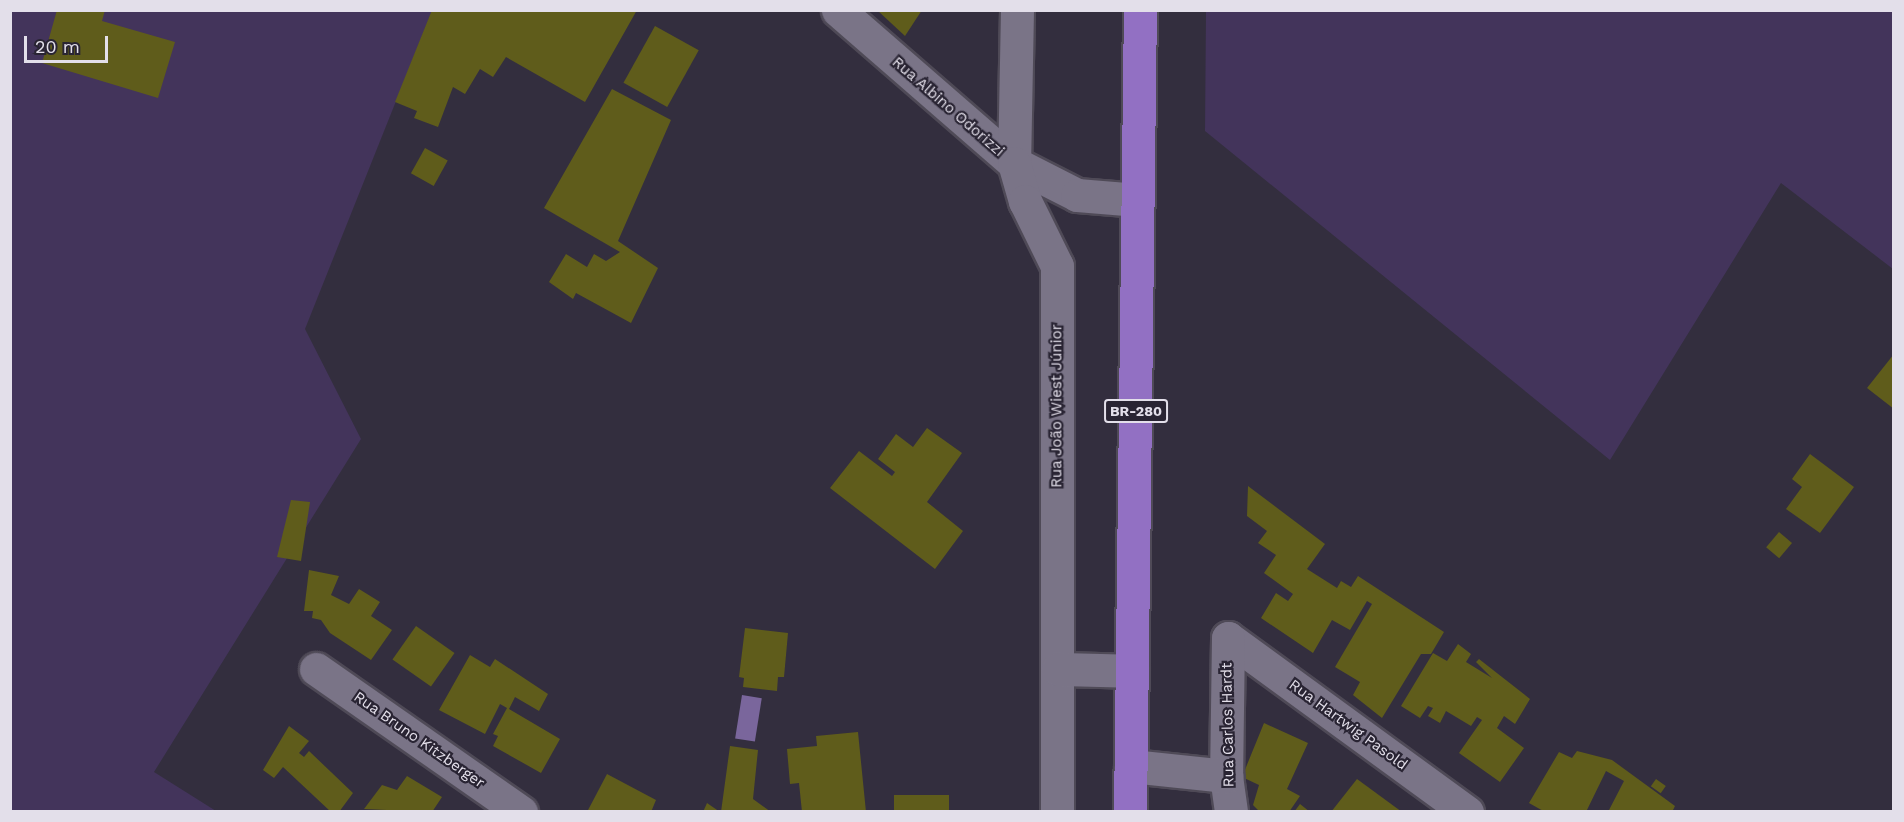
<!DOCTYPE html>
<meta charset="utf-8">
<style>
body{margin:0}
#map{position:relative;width:1904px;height:822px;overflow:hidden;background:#332e3e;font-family:"Work Sans",sans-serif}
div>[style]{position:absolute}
.green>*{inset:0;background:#43345b}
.water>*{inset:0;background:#7a669c;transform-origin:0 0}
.building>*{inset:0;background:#5f5c1b;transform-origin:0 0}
.roads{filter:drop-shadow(2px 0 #4f4a57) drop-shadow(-2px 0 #4f4a57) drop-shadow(0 2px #4f4a57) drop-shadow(0 -2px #4f4a57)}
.minor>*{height:33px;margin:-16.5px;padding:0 16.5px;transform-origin:16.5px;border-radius:16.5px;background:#7a7487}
.trunk>*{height:33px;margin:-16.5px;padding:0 16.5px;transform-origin:16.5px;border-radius:16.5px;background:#9270c3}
span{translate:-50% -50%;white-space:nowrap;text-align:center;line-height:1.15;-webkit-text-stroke:4.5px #292433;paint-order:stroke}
.shield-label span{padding:2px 4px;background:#292433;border:2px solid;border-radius:4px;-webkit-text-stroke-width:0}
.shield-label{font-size:14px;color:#e3dfea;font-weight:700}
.street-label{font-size:15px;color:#e3dfea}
.frame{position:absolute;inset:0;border:12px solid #e3dfea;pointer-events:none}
.scale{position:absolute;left:24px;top:36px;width:84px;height:27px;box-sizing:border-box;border:3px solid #e3dfea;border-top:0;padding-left:8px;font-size:18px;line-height:21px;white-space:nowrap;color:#e3dfea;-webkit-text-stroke:4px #292433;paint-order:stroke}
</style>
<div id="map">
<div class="green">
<i style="clip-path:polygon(10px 11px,432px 11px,305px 329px,361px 439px,154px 772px,216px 811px,11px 811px)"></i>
<i style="clip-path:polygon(1206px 11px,1893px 11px,1893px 269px,1781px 183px,1610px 460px,1205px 131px)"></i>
</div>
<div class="water">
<i style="left:742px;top:695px;width:20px;height:44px;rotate:9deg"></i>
</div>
<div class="building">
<i style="clip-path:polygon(57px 10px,105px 10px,102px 21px,175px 42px,158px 98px,42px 63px)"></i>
<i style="clip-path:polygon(432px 10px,637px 10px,585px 102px,506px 57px,493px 77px,480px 69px,465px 94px,453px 87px,438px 127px,414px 118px,417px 111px,395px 102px)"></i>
<i style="clip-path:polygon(877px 10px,922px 10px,905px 36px)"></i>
<i style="left:655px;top:26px;width:50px;height:65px;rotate:29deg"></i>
<i style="clip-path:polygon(612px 89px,671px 120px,618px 241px,658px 268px,631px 323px,576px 293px,573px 299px,549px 282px,566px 254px,587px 267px,594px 254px,606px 261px,620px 252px,544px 208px)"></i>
<i style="left:425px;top:148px;width:26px;height:29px;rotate:29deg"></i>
<i style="clip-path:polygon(1894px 354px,1894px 409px,1867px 388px)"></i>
<i style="clip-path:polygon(927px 428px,962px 453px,927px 502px,963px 531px,935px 569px,830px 488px,859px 451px,892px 476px,895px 472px,878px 459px,896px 434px,913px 447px)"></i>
<i style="clip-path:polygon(1810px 454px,1854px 487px,1820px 533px,1786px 509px,1802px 487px,1792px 479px)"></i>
<i style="clip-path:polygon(1248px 486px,1325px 544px,1307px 569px,1337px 588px,1341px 581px,1351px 587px,1358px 576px,1444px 632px,1431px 654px,1421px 654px,1382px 718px,1353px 695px,1360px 682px,1335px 667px,1372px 604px,1367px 601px,1350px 630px,1332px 620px,1313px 653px,1261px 618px,1276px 593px,1288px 601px,1293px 594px,1264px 573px,1276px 555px,1258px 543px,1267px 531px,1247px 516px)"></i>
<i style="clip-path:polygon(291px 500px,310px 502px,301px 561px,277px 557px)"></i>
<i style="left:1779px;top:532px;width:17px;height:20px;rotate:40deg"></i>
<i style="clip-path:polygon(309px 570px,339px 576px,331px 595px,349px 604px,359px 589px,380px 602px,371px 616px,392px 630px,371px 660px,330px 633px,321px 620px,312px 618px,313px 611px,304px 611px)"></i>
<i style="left:416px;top:626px;width:47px;height:41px;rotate:35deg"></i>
<i style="clip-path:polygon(745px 628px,788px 633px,784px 677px,778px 677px,777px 691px,743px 687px,744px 678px,739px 677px)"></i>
<i style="clip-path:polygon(1458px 644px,1471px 654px,1466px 662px,1492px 678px,1476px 662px,1479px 659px,1530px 699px,1515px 724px,1504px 716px,1497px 728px,1524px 748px,1500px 782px,1459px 753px,1482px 720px,1477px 717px,1471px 726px,1446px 711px,1440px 723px,1428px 716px,1433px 708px,1428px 706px,1420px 718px,1401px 706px,1433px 653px,1447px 661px)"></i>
<i style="clip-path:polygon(470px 655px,490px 667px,495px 659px,548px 694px,539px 711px,515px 697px,509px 709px,560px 739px,541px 773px,493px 746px,498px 736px,493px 734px,507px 708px,500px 704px,485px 734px,439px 710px)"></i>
<i style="clip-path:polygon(1264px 723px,1308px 743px,1287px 789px,1300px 796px,1289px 812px,1260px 812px,1253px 805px,1259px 785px,1242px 777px)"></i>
<i style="clip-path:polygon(289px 726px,309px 741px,299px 753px,304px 757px,309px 751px,353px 793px,339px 812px,331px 812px,283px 767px,274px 778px,263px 770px)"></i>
<i style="clip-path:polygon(858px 732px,866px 812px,802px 812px,799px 783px,790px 784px,787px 749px,817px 746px,816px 736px)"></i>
<i style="clip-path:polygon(730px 746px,758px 750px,753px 799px,771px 812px,721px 812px)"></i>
<i style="clip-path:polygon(1577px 751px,1612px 760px,1675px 806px,1672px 812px,1608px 812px,1624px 781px,1606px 771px,1586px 812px,1545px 812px,1529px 803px,1559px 752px,1572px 758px)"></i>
<i style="clip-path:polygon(607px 774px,656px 800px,651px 812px,587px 812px)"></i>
<i style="clip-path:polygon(407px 776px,442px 797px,432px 812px,364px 809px,382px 785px,397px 790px)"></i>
<i style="clip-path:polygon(1357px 779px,1402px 812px,1331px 812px)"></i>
<i style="left:1656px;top:779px;width:12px;height:9px;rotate:35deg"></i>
<i style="left:894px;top:795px;width:55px;height:17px"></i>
<i style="clip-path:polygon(707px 803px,720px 812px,703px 812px)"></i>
<i style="clip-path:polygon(1300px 804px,1310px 812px,1294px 812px)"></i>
</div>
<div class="roads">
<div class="minor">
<i style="left:838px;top:10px;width:233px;rotate:41deg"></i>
<i style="left:1014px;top:163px;width:71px;rotate:26.9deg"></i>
<i style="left:1077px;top:195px;width:61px;rotate:4.7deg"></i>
<i style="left:1017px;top:10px;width:153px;rotate:91.1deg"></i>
<i style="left:1014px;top:163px;width:40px;rotate:74deg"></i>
<i style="left:1025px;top:201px;width:72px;rotate:63.8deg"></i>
<i style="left:1057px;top:266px;width:546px;rotate:90deg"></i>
<i style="left:1228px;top:638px;width:296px;rotate:36.1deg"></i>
<i style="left:1228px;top:638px;width:138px;rotate:90.8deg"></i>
<i style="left:1226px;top:776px;width:36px;rotate:82deg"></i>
<i style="left:316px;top:669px;width:250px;rotate:34.9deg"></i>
<i style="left:1058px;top:669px;width:74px;rotate:1.5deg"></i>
<i style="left:1131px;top:766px;width:96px;rotate:6deg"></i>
</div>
<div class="trunk">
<i style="left:1130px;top:812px;width:802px;rotate:-89.29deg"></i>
</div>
</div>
<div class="shield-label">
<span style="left:1136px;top:411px">BR-280</span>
</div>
<div class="street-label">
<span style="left:948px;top:107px;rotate:41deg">Rua Albino Odorizzi</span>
<span style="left:1057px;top:406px;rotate:-90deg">Rua João Wiest Júnior</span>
<span style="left:1228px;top:725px;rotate:-91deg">Rua Carlos Hardt</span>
<span style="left:1348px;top:725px;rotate:36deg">Rua Hartwig Pasold</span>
<span style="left:419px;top:740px;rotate:35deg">Rua Bruno Kitzberger</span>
</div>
<div class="frame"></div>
<div class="scale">20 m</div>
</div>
